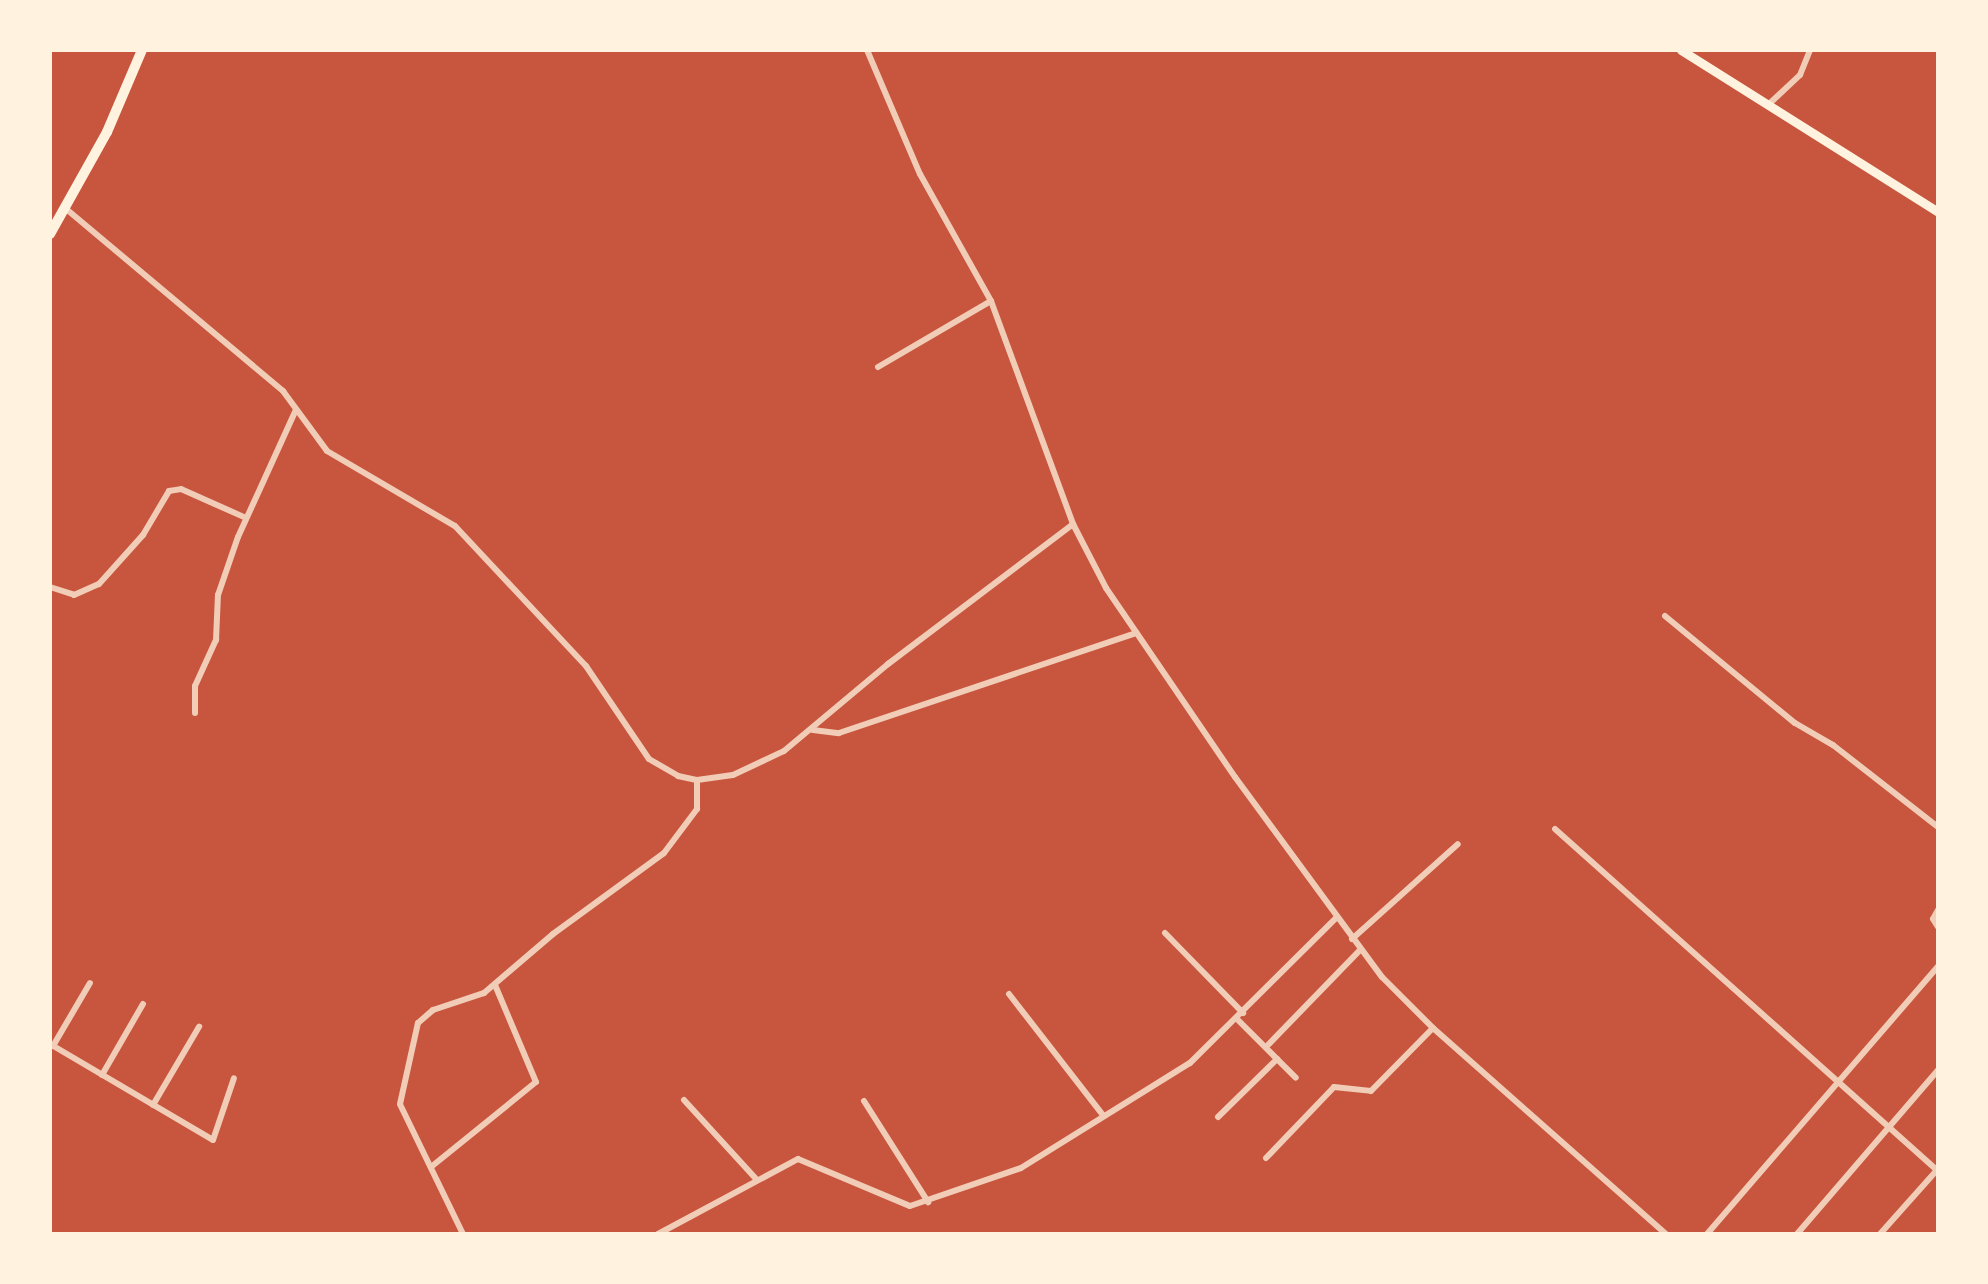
<!DOCTYPE html>
<style>
body{margin:0}
#map{position:relative;width:1988px;height:1284px;overflow:hidden;background:#c8553d;font-family:Montserrat,sans-serif}
div>[style]{position:absolute}
.minor>*{height:6px;margin:-3px;padding:0 3px;transform-origin:3px;border-radius:3px;background:#f1ccb7}
.secondary>*{height:9px;margin:-4.5px;padding:0 4.5px;transform-origin:4.5px;border-radius:4.5px;background:#fff3e0}
.trunk>*{height:10px;margin:-5px;padding:0 5px;transform-origin:5px;border-radius:5px;background:#fff3e0}
span{translate:-50% -50%;white-space:nowrap;text-align:center;line-height:1.15;-webkit-text-stroke:10px #fff3e0;paint-order:stroke}
.frame{position:absolute;inset:0;border:52px solid #fff3e0;pointer-events:none}
</style>
<div id="map">
<div class="minor">
<i style="left:867px;top:50px;width:135px;rotate:66.9deg"></i>
<i style="left:920px;top:174px;width:145px;rotate:60.8deg"></i>
<i style="left:991px;top:301px;width:238px;rotate:69.8deg"></i>
<i style="left:1073px;top:524px;width:72px;rotate:62.7deg"></i>
<i style="left:1106px;top:588px;width:229px;rotate:55.7deg"></i>
<i style="left:1235px;top:777px;width:248px;rotate:53.7deg"></i>
<i style="left:1382px;top:977px;width:72px;rotate:45deg"></i>
<i style="left:1433px;top:1028px;width:311px;rotate:41.5deg"></i>
<i style="left:1768px;top:105px;width:44px;rotate:-43.2deg"></i>
<i style="left:1800px;top:75px;width:27px;rotate:-68deg"></i>
<i style="left:65px;top:208px;width:285px;rotate:40deg"></i>
<i style="left:283px;top:391px;width:74px;rotate:53.7deg"></i>
<i style="left:327px;top:451px;width:148px;rotate:30.4deg"></i>
<i style="left:455px;top:526px;width:192px;rotate:46.9deg"></i>
<i style="left:586px;top:666px;width:112px;rotate:55.9deg"></i>
<i style="left:649px;top:759px;width:34px;rotate:30deg"></i>
<i style="left:678px;top:776px;width:19px;rotate:12deg"></i>
<i style="left:697px;top:780px;width:36px;rotate:-8deg"></i>
<i style="left:733px;top:775px;width:56px;rotate:-25.2deg"></i>
<i style="left:784px;top:751px;width:136px;rotate:-39.9deg"></i>
<i style="left:888px;top:664px;width:232px;rotate:-37.1deg"></i>
<i style="left:878px;top:367px;width:131px;rotate:-30.3deg"></i>
<i style="left:50px;top:587px;width:25px;rotate:18deg"></i>
<i style="left:74px;top:595px;width:27px;rotate:-24deg"></i>
<i style="left:99px;top:584px;width:66px;rotate:-48.1deg"></i>
<i style="left:143px;top:535px;width:51px;rotate:-59.4deg"></i>
<i style="left:169px;top:491px;width:12px;rotate:-9deg"></i>
<i style="left:181px;top:489px;width:71px;rotate:24deg"></i>
<i style="left:1665px;top:616px;width:168px;rotate:39.5deg"></i>
<i style="left:1795px;top:723px;width:44px;rotate:30.1deg"></i>
<i style="left:1833px;top:745px;width:133px;rotate:38deg"></i>
<i style="left:195px;top:713px;width:27px;rotate:-90deg"></i>
<i style="left:195px;top:686px;width:51px;rotate:-65.5deg"></i>
<i style="left:216px;top:640px;width:45px;rotate:-87.5deg"></i>
<i style="left:218px;top:595px;width:61px;rotate:-71deg"></i>
<i style="left:238px;top:537px;width:140px;rotate:-65.5deg"></i>
<i style="left:813px;top:730px;width:26px;rotate:7deg"></i>
<i style="left:839px;top:733px;width:314px;rotate:-18.6deg"></i>
<i style="left:1555px;top:829px;width:513px;rotate:41.76deg"></i>
<i style="left:1938px;top:910px;width:10px;rotate:119deg"></i>
<i style="left:1933px;top:919px;width:9px;rotate:58deg"></i>
<i style="left:1165px;top:933px;width:112px;rotate:45.7deg"></i>
<i style="left:1352px;top:939px;width:142px;rotate:-41.9deg"></i>
<i style="left:1009px;top:994px;width:153px;rotate:52.2deg"></i>
<i style="left:1237px;top:1019px;width:83px;rotate:45deg"></i>
<i style="left:50px;top:1044px;width:189px;rotate:30.5deg"></i>
<i style="left:213px;top:1140px;width:65px;rotate:-71.3deg"></i>
<i style="left:53px;top:1046px;width:73px;rotate:-59.6deg"></i>
<i style="left:1266px;top:1047px;width:135px;rotate:-45.9deg"></i>
<i style="left:102px;top:1075px;width:82px;rotate:-60deg"></i>
<i style="left:684px;top:1100px;width:108px;rotate:47.6deg"></i>
<i style="left:864px;top:1101px;width:120px;rotate:57.6deg"></i>
<i style="left:153px;top:1105px;width:91px;rotate:-59.5deg"></i>
<i style="left:1218px;top:1117px;width:83px;rotate:-44.5deg"></i>
<i style="left:1266px;top:1158px;width:98px;rotate:-46.2deg"></i>
<i style="left:1334px;top:1087px;width:37px;rotate:6deg"></i>
<i style="left:1371px;top:1091px;width:88px;rotate:-45.5deg"></i>
<i style="left:431px;top:1167px;width:135px;rotate:-39deg"></i>
<i style="left:536px;top:1082px;width:105px;rotate:-112.9deg"></i>
<i style="left:463px;top:1234px;width:144px;rotate:-115.9deg"></i>
<i style="left:400px;top:1104px;width:83px;rotate:-77.5deg"></i>
<i style="left:418px;top:1023px;width:20px;rotate:-41deg"></i>
<i style="left:433px;top:1010px;width:54px;rotate:-18.4deg"></i>
<i style="left:484px;top:993px;width:91px;rotate:-40.5deg"></i>
<i style="left:553px;top:934px;width:137px;rotate:-36.1deg"></i>
<i style="left:664px;top:853px;width:55px;rotate:-53.1deg"></i>
<i style="left:697px;top:809px;width:29px;rotate:-90deg"></i>
<i style="left:658px;top:1234px;width:159px;rotate:-28.2deg"></i>
<i style="left:798px;top:1159px;width:121px;rotate:22.8deg"></i>
<i style="left:910px;top:1206px;width:117px;rotate:-18.9deg"></i>
<i style="left:1021px;top:1168px;width:199px;rotate:-31.9deg"></i>
<i style="left:1190px;top:1063px;width:207px;rotate:-44.8deg"></i>
<i style="left:1707px;top:1234px;width:354px;rotate:-49.2deg"></i>
<i style="left:1797px;top:1234px;width:216px;rotate:-49.3deg"></i>
<i style="left:1880px;top:1234px;width:86px;rotate:-48.3deg"></i>
</div>
<div class="secondary">
<i style="left:1681px;top:50px;width:304px;rotate:32.2deg"></i>
</div>
<div class="trunk">
<i style="left:50px;top:234px;width:117px;rotate:-60.8deg"></i>
<i style="left:107px;top:132px;width:89px;rotate:-66.9deg"></i>
</div>
<div class="frame"></div>
</div>
